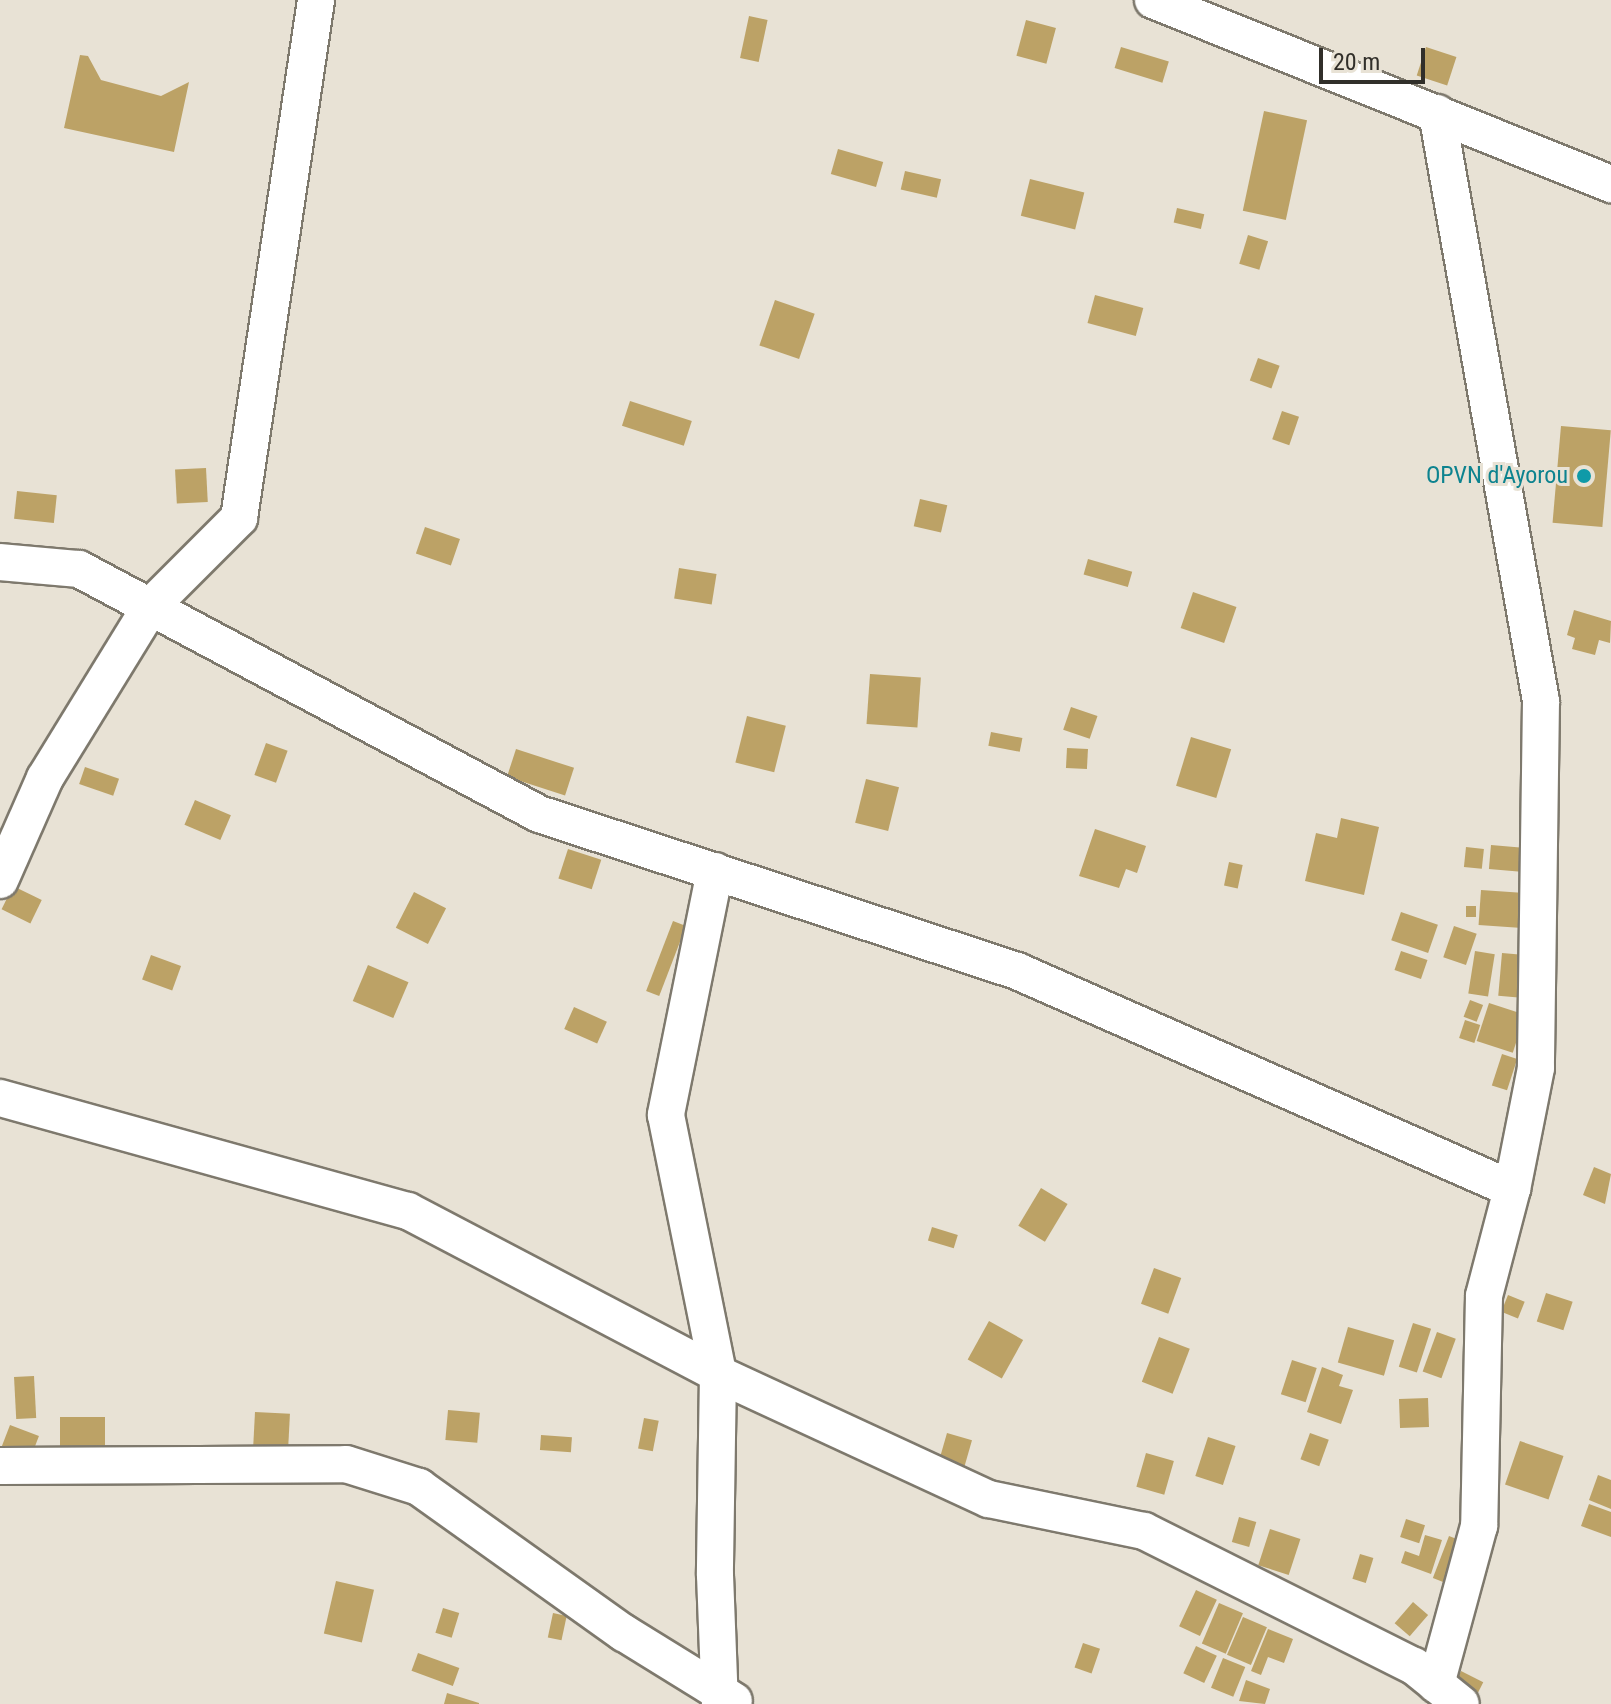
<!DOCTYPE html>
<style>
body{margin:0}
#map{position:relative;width:1611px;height:1704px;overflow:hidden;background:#e8e2d5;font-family:"Roboto Condensed",sans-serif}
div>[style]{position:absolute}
.building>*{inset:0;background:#bca266;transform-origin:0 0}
.roads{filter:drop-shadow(2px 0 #7e796d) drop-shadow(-2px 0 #7e796d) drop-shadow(0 2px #7e796d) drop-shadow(0 -2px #7e796d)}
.street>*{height:36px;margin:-18px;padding:0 18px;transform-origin:18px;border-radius:18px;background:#fff}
.dots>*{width:22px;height:22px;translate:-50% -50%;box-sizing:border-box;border:4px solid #e8e2d5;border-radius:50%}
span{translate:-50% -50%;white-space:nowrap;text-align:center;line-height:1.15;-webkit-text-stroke:6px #e8e2d5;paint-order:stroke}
.culture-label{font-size:24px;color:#0d838f}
.right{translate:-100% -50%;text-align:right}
.scale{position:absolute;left:1319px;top:48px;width:106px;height:36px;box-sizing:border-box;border:4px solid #312f2a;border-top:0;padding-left:10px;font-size:24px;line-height:28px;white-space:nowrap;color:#312f2a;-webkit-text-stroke:6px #e8e2d5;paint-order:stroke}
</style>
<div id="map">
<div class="building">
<i style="left:749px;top:16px;width:19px;height:43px;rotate:12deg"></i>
<i style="left:1026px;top:20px;width:31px;height:37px;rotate:15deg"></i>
<i style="left:1121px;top:47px;width:50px;height:22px;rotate:17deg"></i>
<i style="left:1426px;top:47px;width:32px;height:30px;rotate:18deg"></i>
<i style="clip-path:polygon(80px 55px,88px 56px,101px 80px,161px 96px,189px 82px,174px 152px,64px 128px)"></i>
<i style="left:1264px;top:111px;width:44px;height:102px;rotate:12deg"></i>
<i style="left:838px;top:149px;width:47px;height:26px;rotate:16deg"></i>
<i style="left:905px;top:171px;width:37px;height:19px;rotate:13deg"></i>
<i style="left:1030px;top:179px;width:56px;height:38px;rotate:14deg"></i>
<i style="left:1177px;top:208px;width:28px;height:15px;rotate:13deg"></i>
<i style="left:1248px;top:235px;width:21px;height:30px;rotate:17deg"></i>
<i style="left:1095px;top:295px;width:50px;height:29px;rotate:15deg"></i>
<i style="left:775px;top:300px;width:42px;height:48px;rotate:19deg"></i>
<i style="left:1258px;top:358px;width:23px;height:24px;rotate:20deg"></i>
<i style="left:630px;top:401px;width:65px;height:26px;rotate:18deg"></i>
<i style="left:1282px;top:411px;width:18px;height:30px;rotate:19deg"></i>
<i style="left:1561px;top:426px;width:50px;height:97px;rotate:5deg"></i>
<i style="left:206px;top:468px;width:34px;height:31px;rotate:87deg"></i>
<i style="left:17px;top:491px;width:40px;height:28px;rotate:6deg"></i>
<i style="left:920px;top:499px;width:28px;height:28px;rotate:13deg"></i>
<i style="left:425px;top:527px;width:37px;height:28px;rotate:19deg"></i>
<i style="left:1088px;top:559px;width:46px;height:16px;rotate:16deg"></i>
<i style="left:679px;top:568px;width:38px;height:31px;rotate:9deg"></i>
<i style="left:1193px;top:592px;width:46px;height:38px;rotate:19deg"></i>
<i style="clip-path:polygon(1574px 610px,1611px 621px,1610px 643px,1599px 640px,1595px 655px,1572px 649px,1575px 638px,1567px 635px)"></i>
<i style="left:870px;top:674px;width:51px;height:50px;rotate:4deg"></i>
<i style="left:1071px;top:707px;width:28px;height:24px;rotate:19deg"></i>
<i style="left:747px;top:716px;width:40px;height:48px;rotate:14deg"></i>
<i style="left:991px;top:732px;width:32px;height:14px;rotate:11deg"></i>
<i style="left:1191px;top:737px;width:42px;height:51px;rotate:17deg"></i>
<i style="left:266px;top:743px;width:23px;height:34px;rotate:20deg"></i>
<i style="left:1067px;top:748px;width:21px;height:20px;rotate:3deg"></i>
<i style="left:516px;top:749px;width:61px;height:29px;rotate:18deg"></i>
<i style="left:85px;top:767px;width:36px;height:18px;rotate:19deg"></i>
<i style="left:866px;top:779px;width:34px;height:45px;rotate:14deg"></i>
<i style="left:195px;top:800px;width:39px;height:27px;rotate:23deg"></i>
<i style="clip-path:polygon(1341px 818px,1379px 827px,1364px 895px,1305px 881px,1316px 833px,1337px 838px)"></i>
<i style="clip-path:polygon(1095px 829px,1146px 846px,1137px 873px,1126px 869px,1119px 888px,1079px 876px)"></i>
<i style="left:1491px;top:845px;width:32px;height:24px;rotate:5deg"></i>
<i style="left:1466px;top:847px;width:18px;height:20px;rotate:6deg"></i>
<i style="left:568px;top:849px;width:35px;height:31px;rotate:18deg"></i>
<i style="left:1229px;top:862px;width:14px;height:24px;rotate:12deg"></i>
<i style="left:13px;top:886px;width:32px;height:26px;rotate:26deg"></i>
<i style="left:1481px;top:890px;width:40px;height:35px;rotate:4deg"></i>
<i style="left:414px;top:892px;width:36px;height:40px;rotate:27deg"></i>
<i style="left:1466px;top:906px;width:10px;height:11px"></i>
<i style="left:1401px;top:912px;width:39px;height:30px;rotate:19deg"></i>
<i style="left:673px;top:921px;width:14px;height:75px;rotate:21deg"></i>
<i style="left:1454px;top:926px;width:24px;height:33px;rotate:19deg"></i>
<i style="left:1401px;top:951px;width:28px;height:20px;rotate:19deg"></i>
<i style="left:1475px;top:951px;width:20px;height:43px;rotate:9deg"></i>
<i style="left:1502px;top:953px;width:23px;height:43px;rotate:5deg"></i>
<i style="left:151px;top:955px;width:32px;height:26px;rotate:20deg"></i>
<i style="left:368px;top:965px;width:44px;height:39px;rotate:23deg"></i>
<i style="left:1470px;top:1000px;width:14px;height:18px;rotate:21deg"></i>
<i style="left:1489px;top:1003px;width:38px;height:40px;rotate:18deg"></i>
<i style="left:574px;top:1007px;width:36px;height:24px;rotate:24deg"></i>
<i style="left:1465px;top:1020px;width:16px;height:19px;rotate:18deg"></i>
<i style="left:1502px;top:1054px;width:16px;height:33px;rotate:18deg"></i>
<i style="clip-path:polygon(1594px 1167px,1611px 1174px,1605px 1204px,1583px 1195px)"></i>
<i style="left:1041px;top:1188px;width:31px;height:44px;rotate:31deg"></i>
<i style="left:932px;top:1227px;width:27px;height:14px;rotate:17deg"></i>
<i style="left:1154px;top:1268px;width:29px;height:38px;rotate:20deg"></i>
<i style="left:1546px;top:1293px;width:28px;height:30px;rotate:18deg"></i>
<i style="left:1508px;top:1295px;width:18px;height:18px;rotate:22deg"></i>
<i style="left:989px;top:1321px;width:39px;height:44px;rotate:29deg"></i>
<i style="left:1413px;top:1323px;width:19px;height:46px;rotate:18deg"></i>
<i style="left:1348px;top:1327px;width:48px;height:37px;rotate:16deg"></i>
<i style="left:1437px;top:1332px;width:20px;height:42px;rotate:20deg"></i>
<i style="left:1159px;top:1337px;width:33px;height:48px;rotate:21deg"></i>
<i style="left:1292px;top:1360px;width:26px;height:36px;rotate:18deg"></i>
<i style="clip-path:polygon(1322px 1367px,1343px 1375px,1339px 1386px,1353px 1390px,1341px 1424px,1307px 1412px)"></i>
<i style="left:34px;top:1376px;width:42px;height:20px;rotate:87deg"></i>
<i style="left:1428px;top:1398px;width:29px;height:29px;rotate:88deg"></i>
<i style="left:448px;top:1410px;width:32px;height:30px;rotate:5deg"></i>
<i style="left:255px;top:1412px;width:35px;height:45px;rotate:3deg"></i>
<i style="left:60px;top:1417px;width:45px;height:38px"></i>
<i style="left:644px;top:1418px;width:15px;height:31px;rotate:11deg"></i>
<i style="left:10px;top:1425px;width:31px;height:31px;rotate:21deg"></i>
<i style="left:947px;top:1433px;width:26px;height:31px;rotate:16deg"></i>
<i style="left:1310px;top:1433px;width:20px;height:28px;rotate:20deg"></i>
<i style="left:541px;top:1435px;width:31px;height:15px;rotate:4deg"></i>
<i style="left:1208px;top:1437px;width:29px;height:41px;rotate:18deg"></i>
<i style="left:1520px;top:1441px;width:46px;height:46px;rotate:19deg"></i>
<i style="left:1146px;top:1453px;width:29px;height:35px;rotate:16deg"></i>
<i style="clip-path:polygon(1598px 1475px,1611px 1480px,1611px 1509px,1589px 1500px)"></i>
<i style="clip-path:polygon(1589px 1504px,1611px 1512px,1611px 1537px,1581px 1526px)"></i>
<i style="left:1239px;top:1517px;width:18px;height:26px;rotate:16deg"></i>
<i style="left:1406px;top:1519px;width:20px;height:19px;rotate:18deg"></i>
<i style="left:1270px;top:1529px;width:32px;height:38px;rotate:18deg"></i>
<i style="clip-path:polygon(1425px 1535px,1442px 1540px,1431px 1574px,1401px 1563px,1405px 1551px,1419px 1556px)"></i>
<i style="left:1449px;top:1536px;width:22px;height:45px;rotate:21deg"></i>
<i style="left:1360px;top:1554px;width:14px;height:26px;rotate:17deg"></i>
<i style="left:336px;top:1581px;width:39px;height:54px;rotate:13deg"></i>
<i style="left:1196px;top:1590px;width:23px;height:40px;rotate:25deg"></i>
<i style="left:1413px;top:1602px;width:20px;height:28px;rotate:41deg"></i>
<i style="left:1219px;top:1603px;width:26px;height:44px;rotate:23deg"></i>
<i style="left:443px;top:1608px;width:17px;height:26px;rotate:17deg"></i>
<i style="left:553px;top:1613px;width:14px;height:25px;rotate:12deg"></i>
<i style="left:1243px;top:1617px;width:26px;height:41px;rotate:23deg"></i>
<i style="clip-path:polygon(1268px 1629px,1293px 1639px,1284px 1663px,1268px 1657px,1261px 1675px,1251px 1671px)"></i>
<i style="left:1083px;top:1643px;width:18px;height:26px;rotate:19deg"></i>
<i style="left:1196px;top:1646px;width:23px;height:30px;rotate:25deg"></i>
<i style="left:418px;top:1653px;width:44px;height:19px;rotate:20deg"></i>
<i style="left:1223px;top:1658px;width:24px;height:32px;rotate:22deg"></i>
<i style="left:1461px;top:1671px;width:25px;height:21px;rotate:27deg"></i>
<i style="clip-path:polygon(1246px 1680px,1270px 1689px,1265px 1704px,1239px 1701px)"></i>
<i style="clip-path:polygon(447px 1693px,479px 1703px,479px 1704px,444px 1704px)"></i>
</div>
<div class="roads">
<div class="street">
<i style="left:1153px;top:0;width:494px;rotate:21.9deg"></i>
<i style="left:1437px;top:113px;width:597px;rotate:79.97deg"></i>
<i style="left:1541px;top:701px;width:367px;rotate:90.8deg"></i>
<i style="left:1536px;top:1068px;width:123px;rotate:101.2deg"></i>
<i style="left:0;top:562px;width:79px;rotate:5.1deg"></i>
<i style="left:79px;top:569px;width:521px;rotate:28.04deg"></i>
<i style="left:539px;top:814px;width:503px;rotate:18.18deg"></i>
<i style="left:1017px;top:971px;width:541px;rotate:23.77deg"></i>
<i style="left:1512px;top:1189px;width:111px;rotate:104.7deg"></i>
<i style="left:1484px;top:1296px;width:230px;rotate:91.2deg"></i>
<i style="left:1479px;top:1526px;width:164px;rotate:105.2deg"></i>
<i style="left:715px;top:871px;width:249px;rotate:101.4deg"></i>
<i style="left:666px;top:1115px;width:264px;rotate:78.6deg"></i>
<i style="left:718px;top:1374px;width:201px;rotate:90.9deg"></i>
<i style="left:715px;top:1575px;width:129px;rotate:87.8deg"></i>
<i style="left:0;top:880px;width:111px;rotate:-66.2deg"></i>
<i style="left:45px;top:778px;width:201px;rotate:-58.4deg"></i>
<i style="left:150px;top:607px;width:126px;rotate:-45deg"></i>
<i style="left:239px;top:518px;width:524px;rotate:-81.54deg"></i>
<i style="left:0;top:1098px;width:423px;rotate:15.5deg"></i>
<i style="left:408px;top:1211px;width:350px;rotate:27.7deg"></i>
<i style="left:718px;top:1374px;width:298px;rotate:24.8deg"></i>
<i style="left:989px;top:1499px;width:158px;rotate:11.7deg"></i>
<i style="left:1144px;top:1531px;width:302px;rotate:26.6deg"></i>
<i style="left:1414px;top:1666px;width:60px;rotate:39deg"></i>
<i style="left:0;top:1466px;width:346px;rotate:-0.3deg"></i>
<i style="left:346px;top:1464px;width:77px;rotate:17.5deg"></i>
<i style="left:419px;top:1487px;width:252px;rotate:35.5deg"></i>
<i style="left:624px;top:1633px;width:129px;rotate:31.7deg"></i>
</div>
</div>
<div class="dots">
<i style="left:1584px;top:476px;background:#0f9aa8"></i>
</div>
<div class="culture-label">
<span class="right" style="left:1568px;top:476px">OPVN d'Ayorou</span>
</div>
<div class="scale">20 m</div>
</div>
